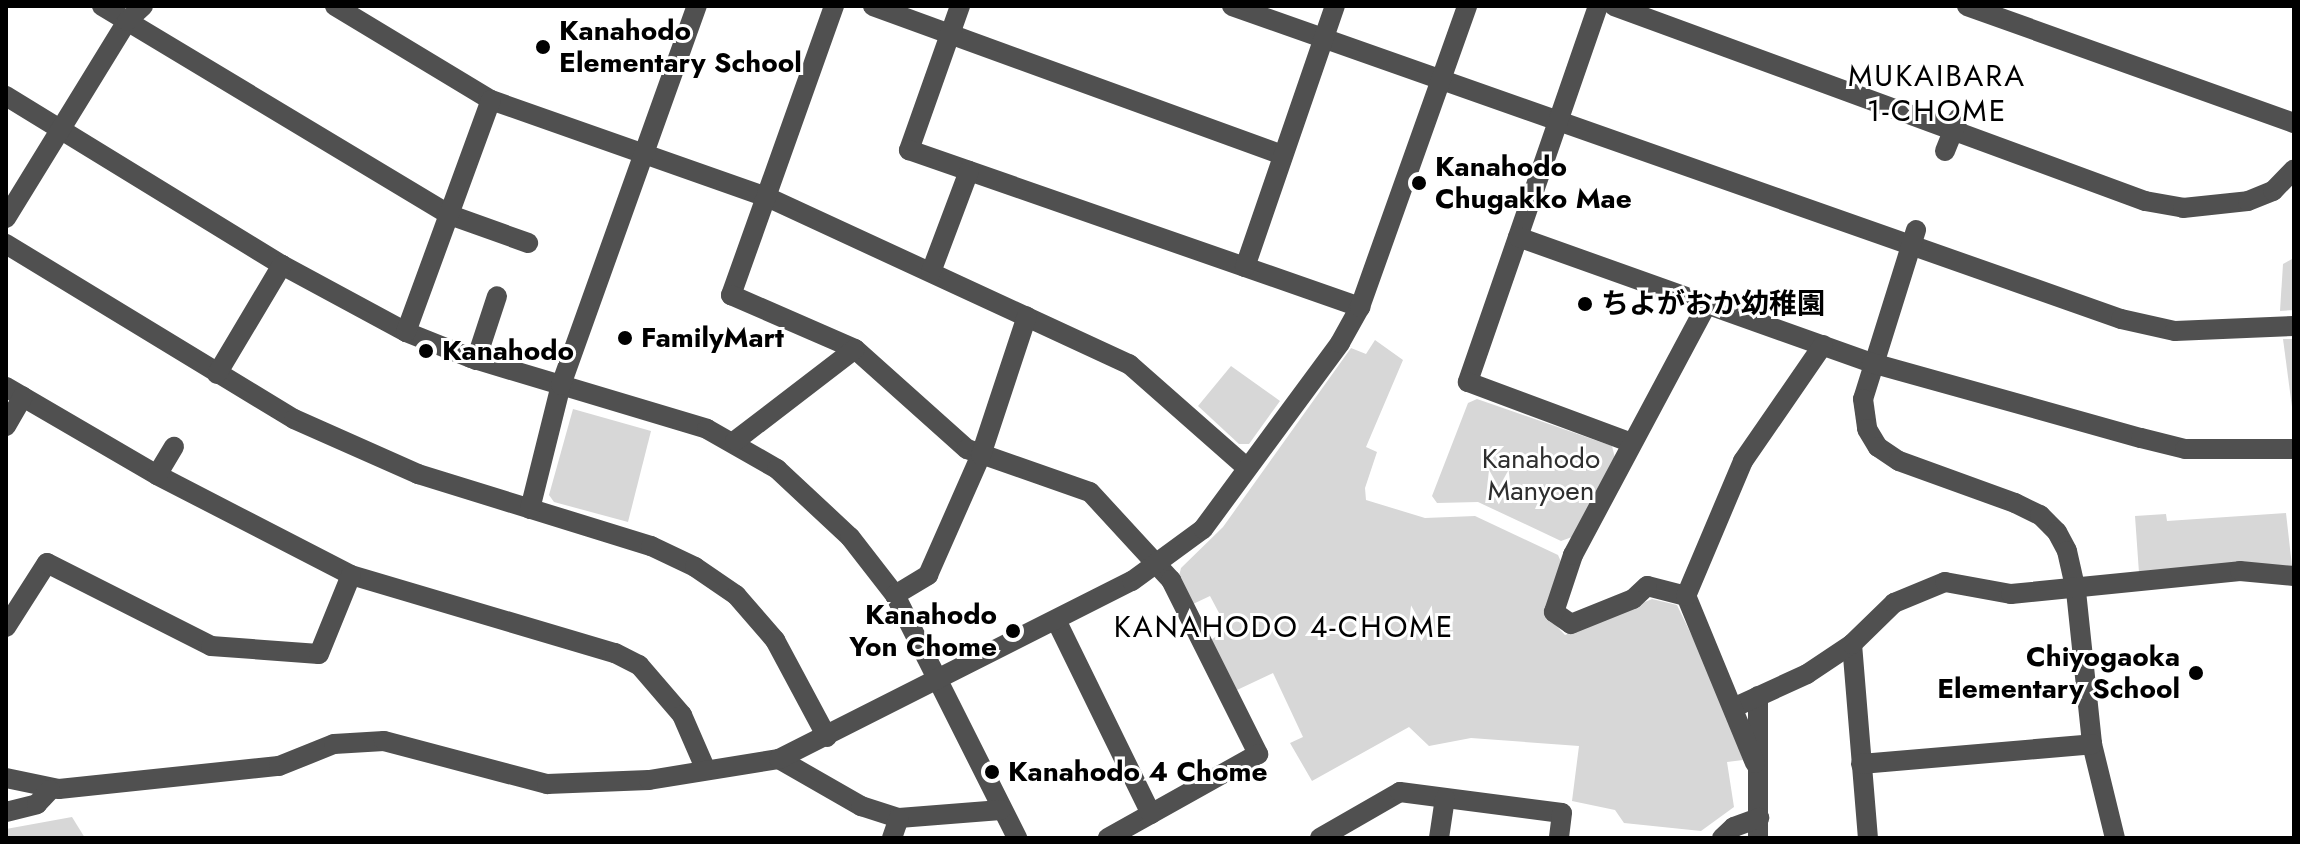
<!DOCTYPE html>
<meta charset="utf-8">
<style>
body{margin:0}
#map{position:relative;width:2300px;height:844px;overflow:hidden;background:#fff;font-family:Jost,"Noto Sans JP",sans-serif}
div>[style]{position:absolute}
.green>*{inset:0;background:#d7d7d7}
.minor>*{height:20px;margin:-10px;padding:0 10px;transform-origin:10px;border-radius:10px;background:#505050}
.dots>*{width:22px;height:22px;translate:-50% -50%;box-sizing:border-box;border:4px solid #fff;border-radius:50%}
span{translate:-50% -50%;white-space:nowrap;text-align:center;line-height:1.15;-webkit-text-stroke:6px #fff;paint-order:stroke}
.poi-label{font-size:28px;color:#000;font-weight:700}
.left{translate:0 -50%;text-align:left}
.right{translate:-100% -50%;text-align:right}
.park-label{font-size:28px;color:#2e2e2e}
.neighbourhood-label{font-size:30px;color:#000;letter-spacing:2px}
.frame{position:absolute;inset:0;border:8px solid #000;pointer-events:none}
</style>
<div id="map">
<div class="green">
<i style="clip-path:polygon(2294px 258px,2294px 310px,2280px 311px,2283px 264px)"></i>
<i style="clip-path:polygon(2283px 339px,2294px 339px,2294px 422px)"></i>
<i style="clip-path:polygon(1375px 340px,1403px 360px,1366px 447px,1377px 452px,1365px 488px,1366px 500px,1425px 518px,1475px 516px,1558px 555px,1562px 564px,1546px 615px,1565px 635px,1652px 599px,1677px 605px,1716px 686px,1743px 760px,1727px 762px,1734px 807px,1701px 831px,1624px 823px,1615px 810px,1572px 801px,1579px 746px,1471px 738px,1429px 746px,1409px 727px,1312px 781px,1290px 743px,1303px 737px,1273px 673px,1237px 690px,1211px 640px,1227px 628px,1210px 596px,1193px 604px,1179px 576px,1181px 568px,1223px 527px,1351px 348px,1366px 354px)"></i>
<i style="clip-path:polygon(1231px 366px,1280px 401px,1249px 444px,1239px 444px,1198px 406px)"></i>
<i style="clip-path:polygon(1477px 399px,1612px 446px,1615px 458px,1572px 537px,1561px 541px,1478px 502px,1437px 503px,1432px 496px,1468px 403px)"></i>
<i style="clip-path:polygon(573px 409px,651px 431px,628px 522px,554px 502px,549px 495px)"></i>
<i style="clip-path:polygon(2286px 513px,2292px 566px,2227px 564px,2139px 573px,2135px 516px,2166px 514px,2167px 521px)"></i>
<i style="clip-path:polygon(72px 817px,85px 838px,6px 838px,6px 829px)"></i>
</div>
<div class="minor">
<i style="left:102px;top:6px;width:406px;rotate:31deg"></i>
<i style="left:450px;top:215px;width:83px;rotate:19.7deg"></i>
<i style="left:335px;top:6px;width:182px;rotate:31.1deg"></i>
<i style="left:491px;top:100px;width:293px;rotate:19.4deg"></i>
<i style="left:767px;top:197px;width:399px;rotate:24.8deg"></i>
<i style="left:1129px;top:364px;width:157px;rotate:41.4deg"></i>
<i style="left:834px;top:6px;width:307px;rotate:109.6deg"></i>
<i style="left:731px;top:295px;width:135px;rotate:23.5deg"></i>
<i style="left:855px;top:349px;width:150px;rotate:41.8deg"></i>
<i style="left:967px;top:449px;width:130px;rotate:19.3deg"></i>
<i style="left:1090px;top:492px;width:120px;rotate:47.4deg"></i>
<i style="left:1171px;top:580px;width:195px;rotate:63.4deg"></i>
<i style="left:1258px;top:754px;width:172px;rotate:150.8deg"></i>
<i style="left:873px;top:6px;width:436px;rotate:20deg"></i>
<i style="left:960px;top:6px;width:153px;rotate:109.5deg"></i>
<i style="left:909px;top:150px;width:478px;rotate:19.2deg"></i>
<i style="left:1232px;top:6px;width:942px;rotate:19.4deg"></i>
<i style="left:2121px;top:319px;width:55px;rotate:12.5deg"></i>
<i style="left:2175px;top:331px;width:119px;rotate:-2.4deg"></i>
<i style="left:1598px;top:6px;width:398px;rotate:109.1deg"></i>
<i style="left:1468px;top:382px;width:175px;rotate:20.4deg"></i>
<i style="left:1614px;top:6px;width:566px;rotate:20.16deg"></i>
<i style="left:2145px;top:201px;width:39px;rotate:10deg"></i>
<i style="left:2183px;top:208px;width:65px;rotate:-6.1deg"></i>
<i style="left:2248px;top:201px;width:27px;rotate:-22deg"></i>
<i style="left:2273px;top:191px;width:30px;rotate:-46deg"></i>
<i style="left:1967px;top:6px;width:347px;rotate:19.7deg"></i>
<i style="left:6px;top:96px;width:324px;rotate:31.5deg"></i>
<i style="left:282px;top:265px;width:141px;rotate:28.4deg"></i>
<i style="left:406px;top:332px;width:70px;rotate:21.8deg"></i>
<i style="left:471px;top:358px;width:246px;rotate:16.7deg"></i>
<i style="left:707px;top:429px;width:81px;rotate:29.7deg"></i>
<i style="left:777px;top:469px;width:100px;rotate:43deg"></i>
<i style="left:850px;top:537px;width:73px;rotate:52.2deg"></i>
<i style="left:895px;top:595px;width:272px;rotate:63.3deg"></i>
<i style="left:1945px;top:151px;width:35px;rotate:-68deg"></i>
<i style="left:6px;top:218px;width:231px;rotate:-58.4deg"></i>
<i style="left:127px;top:21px;width:22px;rotate:-43deg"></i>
<i style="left:1916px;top:230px;width:177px;rotate:107.4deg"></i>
<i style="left:1863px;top:399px;width:30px;rotate:82deg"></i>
<i style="left:1867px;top:429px;width:21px;rotate:59deg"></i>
<i style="left:1878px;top:447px;width:25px;rotate:34deg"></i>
<i style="left:1899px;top:461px;width:123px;rotate:19.9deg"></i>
<i style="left:2015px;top:503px;width:28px;rotate:26deg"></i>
<i style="left:2040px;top:515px;width:24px;rotate:45deg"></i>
<i style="left:2057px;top:532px;width:21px;rotate:62deg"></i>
<i style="left:2067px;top:551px;width:41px;rotate:77.3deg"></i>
<i style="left:2076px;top:591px;width:154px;rotate:84deg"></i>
<i style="left:2092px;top:744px;width:97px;rotate:76.3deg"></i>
<i style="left:1518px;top:237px;width:376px;rotate:19.6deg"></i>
<i style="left:1872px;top:363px;width:279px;rotate:15.6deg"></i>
<i style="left:2141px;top:438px;width:45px;rotate:14deg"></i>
<i style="left:2185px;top:449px;width:109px"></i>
<i style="left:6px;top:244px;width:337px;rotate:31.3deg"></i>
<i style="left:294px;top:419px;width:136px;rotate:23.9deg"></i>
<i style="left:418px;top:474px;width:244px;rotate:17.2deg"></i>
<i style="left:651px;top:546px;width:49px;rotate:25.5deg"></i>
<i style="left:695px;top:567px;width:50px;rotate:34.3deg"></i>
<i style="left:736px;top:595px;width:60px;rotate:49.1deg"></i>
<i style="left:775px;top:640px;width:110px;rotate:61.8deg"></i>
<i style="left:1245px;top:267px;width:276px;rotate:-71deg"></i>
<i style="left:931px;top:272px;width:108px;rotate:-69.4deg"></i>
<i style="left:406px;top:332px;width:247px;rotate:-69.9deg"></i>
<i style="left:476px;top:360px;width:67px;rotate:-71.8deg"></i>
<i style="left:217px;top:374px;width:127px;rotate:-59.2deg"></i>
<i style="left:6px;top:387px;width:175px;rotate:30.2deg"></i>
<i style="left:157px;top:475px;width:218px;rotate:27.3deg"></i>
<i style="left:351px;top:575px;width:275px;rotate:16.5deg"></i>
<i style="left:615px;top:653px;width:27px;rotate:27deg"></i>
<i style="left:639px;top:665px;width:66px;rotate:49.3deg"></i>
<i style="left:682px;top:715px;width:58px;rotate:66.5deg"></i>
<i style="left:6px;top:426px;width:34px;rotate:-60deg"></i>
<i style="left:735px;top:441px;width:151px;rotate:-37.5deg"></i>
<i style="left:157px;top:475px;width:33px;rotate:-59deg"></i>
<i style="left:530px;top:509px;width:128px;rotate:-76deg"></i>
<i style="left:561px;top:385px;width:403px;rotate:-70.3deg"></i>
<i style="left:895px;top:595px;width:39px;rotate:-31deg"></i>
<i style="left:928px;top:575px;width:131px;rotate:-66.2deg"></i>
<i style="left:981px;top:455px;width:146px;rotate:-71.7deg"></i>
<i style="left:1686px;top:596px;width:40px;rotate:-165.6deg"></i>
<i style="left:1647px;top:586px;width:19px;rotate:137deg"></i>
<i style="left:1633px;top:599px;width:67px;rotate:158deg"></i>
<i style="left:1571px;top:624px;width:21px;rotate:-145deg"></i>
<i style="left:1554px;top:612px;width:60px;rotate:-71.6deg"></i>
<i style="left:1573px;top:555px;width:285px;rotate:-61.9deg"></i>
<i style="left:1056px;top:620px;width:216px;rotate:63.9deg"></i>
<i style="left:6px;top:627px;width:76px;rotate:-57.4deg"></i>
<i style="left:47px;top:563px;width:184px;rotate:26.8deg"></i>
<i style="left:211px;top:646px;width:108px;rotate:4.2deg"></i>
<i style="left:319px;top:654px;width:85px;rotate:-67.9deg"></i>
<i style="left:1852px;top:644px;width:195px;rotate:85.3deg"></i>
<i style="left:1758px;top:696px;width:142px;rotate:90deg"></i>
<i style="left:1735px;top:707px;width:79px;rotate:-24.6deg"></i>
<i style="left:1807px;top:674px;width:54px;rotate:-33.7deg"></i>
<i style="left:1852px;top:644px;width:59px;rotate:-44.3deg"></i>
<i style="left:1894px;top:603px;width:55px;rotate:-22.4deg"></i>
<i style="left:1945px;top:582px;width:67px;rotate:10.3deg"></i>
<i style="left:2011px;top:594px;width:230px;rotate:-5.7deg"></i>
<i style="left:2240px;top:571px;width:54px;rotate:5.3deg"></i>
<i style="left:779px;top:759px;width:95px;rotate:29.8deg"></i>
<i style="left:861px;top:806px;width:40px;rotate:18deg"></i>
<i style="left:899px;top:818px;width:102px;rotate:-4.5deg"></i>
<i style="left:1755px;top:763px;width:181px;rotate:-112.4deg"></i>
<i style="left:1686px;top:596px;width:147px;rotate:-67.1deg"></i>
<i style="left:1743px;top:461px;width:141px;rotate:-55.4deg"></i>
<i style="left:1861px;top:764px;width:232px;rotate:-4.9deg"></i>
<i style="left:6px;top:778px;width:54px;rotate:11.7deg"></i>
<i style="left:59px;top:789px;width:221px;rotate:-6deg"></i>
<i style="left:279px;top:766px;width:59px;rotate:-21.8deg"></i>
<i style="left:334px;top:744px;width:50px;rotate:-3.4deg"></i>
<i style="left:384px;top:741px;width:169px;rotate:14.8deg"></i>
<i style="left:547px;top:784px;width:102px;rotate:-2.2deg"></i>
<i style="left:649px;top:780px;width:132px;rotate:-9.2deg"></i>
<i style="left:779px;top:759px;width:395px;rotate:-26.8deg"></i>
<i style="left:1132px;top:581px;width:88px;rotate:-36.2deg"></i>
<i style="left:1203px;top:529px;width:231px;rotate:-53.6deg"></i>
<i style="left:1340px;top:343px;width:41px;rotate:-60.9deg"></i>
<i style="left:1360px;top:307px;width:319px;rotate:-70.4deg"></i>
<i style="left:6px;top:812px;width:32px;rotate:-14deg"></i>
<i style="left:37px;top:804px;width:19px;rotate:-47deg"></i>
<i style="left:892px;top:838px;width:21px;rotate:-71deg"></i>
<i style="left:1320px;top:838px;width:92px;rotate:-29.9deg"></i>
<i style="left:1400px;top:792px;width:163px;rotate:7.4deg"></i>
<i style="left:1562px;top:813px;width:25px;rotate:97deg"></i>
<i style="left:1439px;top:838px;width:40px;rotate:-81.5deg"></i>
<i style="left:1722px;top:838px;width:16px;rotate:-43deg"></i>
<i style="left:1734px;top:827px;width:27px;rotate:-20deg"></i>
</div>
<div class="dots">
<i style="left:543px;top:47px;background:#000"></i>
<i style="left:1419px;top:183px;background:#000"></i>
<i style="left:1585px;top:304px;background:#000"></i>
<i style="left:625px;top:338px;background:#000"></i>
<i style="left:426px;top:351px;background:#000"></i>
<i style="left:1013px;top:631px;background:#000"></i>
<i style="left:2196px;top:673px;background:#000"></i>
<i style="left:992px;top:772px;background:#000"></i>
</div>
<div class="poi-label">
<span class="left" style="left:559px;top:47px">Kanahodo<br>Elementary School</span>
<span class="left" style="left:1435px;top:183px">Kanahodo<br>Chugakko Mae</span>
<span class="left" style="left:1601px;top:304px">ちよがおか幼稚園</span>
<span class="left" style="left:641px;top:338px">FamilyMart</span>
<span class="left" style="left:442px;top:351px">Kanahodo</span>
<span class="right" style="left:997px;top:631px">Kanahodo<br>Yon Chome</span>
<span class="right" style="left:2180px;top:673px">Chiyogaoka<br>Elementary School</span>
<span class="left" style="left:1008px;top:772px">Kanahodo 4 Chome</span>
</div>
<div class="park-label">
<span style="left:1541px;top:475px">Kanahodo<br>Manyoen</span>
</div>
<div class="neighbourhood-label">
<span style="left:1937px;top:93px">MUKAIBARA<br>1-CHOME</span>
<span style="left:1284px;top:627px">KANAHODO 4-CHOME</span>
</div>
<div class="frame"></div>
</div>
